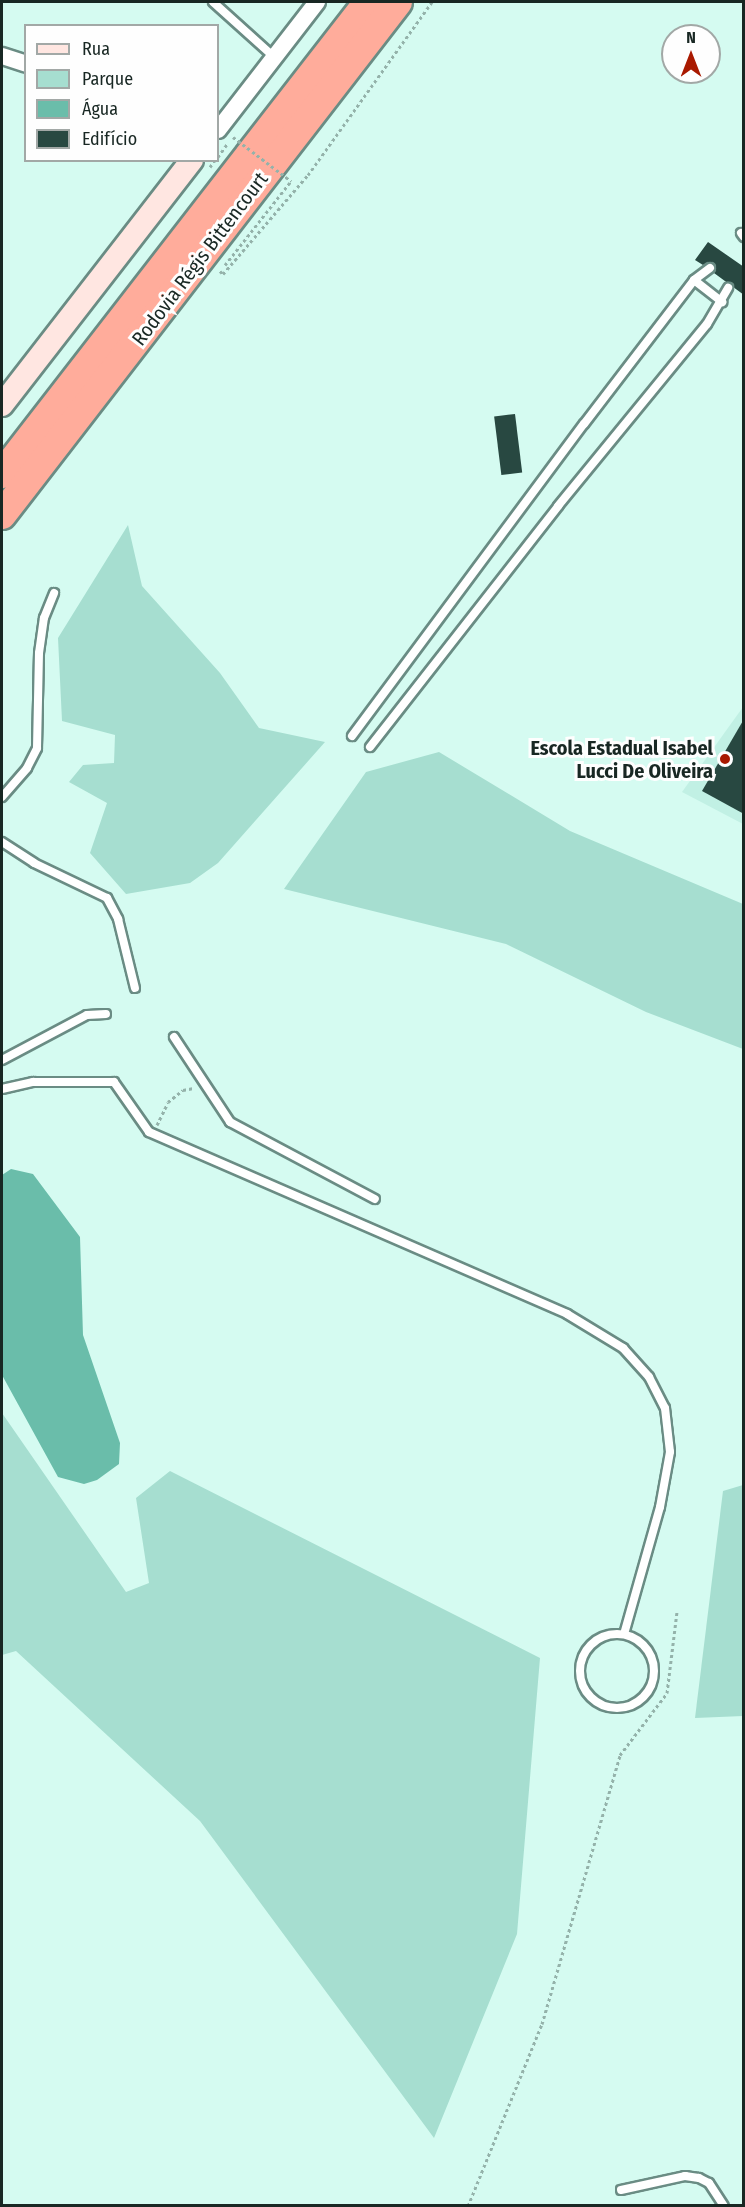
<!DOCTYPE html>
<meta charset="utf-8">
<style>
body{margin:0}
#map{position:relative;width:745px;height:2207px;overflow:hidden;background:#d5fbf1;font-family:"Fira Sans Condensed",sans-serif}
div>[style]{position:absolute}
.built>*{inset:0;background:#c1f0e4}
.green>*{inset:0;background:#a6ded0}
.water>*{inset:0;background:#6abdaa}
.building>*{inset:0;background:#284841;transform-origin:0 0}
.path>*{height:3px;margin-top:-1.5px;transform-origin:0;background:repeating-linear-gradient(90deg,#94b2aa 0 3px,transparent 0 6px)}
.roads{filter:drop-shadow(2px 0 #6a8c84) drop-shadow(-2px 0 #6a8c84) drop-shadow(0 2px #6a8c84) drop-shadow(0 -2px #6a8c84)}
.lane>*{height:8px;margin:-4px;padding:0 4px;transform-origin:4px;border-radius:4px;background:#fff}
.lane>.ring{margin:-4px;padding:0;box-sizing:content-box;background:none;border:8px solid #fff;border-radius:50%}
.street>*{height:16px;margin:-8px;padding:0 8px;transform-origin:8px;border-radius:8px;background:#fff}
.secondary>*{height:22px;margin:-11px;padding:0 11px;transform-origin:11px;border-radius:11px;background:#ffe6e1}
.highway>*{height:28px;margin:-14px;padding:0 14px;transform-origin:14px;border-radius:14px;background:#ffac9b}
.path-bridge>*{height:3px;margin-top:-1.5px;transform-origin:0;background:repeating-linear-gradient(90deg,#94b2aa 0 3px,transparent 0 6px)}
.dots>*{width:16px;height:16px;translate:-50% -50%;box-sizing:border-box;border:3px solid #fefefe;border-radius:50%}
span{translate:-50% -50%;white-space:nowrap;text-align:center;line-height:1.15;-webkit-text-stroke:6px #fefefe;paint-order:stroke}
.street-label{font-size:20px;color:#182723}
.poi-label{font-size:20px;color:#182723;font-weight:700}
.right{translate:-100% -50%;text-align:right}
.frame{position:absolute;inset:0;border:3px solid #182723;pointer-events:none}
.legend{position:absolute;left:24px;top:24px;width:195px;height:138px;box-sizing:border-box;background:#fefefe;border:2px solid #a2a8a6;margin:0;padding:8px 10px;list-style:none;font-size:18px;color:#182723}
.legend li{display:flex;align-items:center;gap:12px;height:30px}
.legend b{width:30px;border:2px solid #a2a8a6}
.north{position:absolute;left:661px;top:24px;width:60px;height:60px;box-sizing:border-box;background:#fefefe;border:2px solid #a2a8a6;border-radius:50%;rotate:0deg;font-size:16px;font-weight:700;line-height:24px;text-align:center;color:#182723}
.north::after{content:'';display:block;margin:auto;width:21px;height:27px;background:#a91900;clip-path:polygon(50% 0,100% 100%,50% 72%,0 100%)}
</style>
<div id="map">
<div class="built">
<i style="clip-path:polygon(743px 707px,743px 824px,682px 792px)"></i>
</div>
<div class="green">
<i style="clip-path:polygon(128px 525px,142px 586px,220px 673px,259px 728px,325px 742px,218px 863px,190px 883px,126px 894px,90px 853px,107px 803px,69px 782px,83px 765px,114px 763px,115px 735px,62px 721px,58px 638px)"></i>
<i style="clip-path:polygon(439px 752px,570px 831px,743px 904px,743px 1049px,646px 1012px,506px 944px,284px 889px,366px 772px)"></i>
<i style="clip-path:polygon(2px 1413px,126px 1592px,149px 1583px,136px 1498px,170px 1471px,540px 1658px,517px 1934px,434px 2138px,200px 1821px,16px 1651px,2px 1655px)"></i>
<i style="clip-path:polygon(743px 1485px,743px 1716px,695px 1718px,723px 1491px)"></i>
</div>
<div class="water">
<i style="clip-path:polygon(11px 1169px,33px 1174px,80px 1237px,83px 1335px,120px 1443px,119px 1464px,97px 1480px,84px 1484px,58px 1477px,2px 1375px,2px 1175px)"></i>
</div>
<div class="building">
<i style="clip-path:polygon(708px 242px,744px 267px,744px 295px,714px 273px,713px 262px,703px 265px,695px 260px)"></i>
<i style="left:515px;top:414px;width:59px;height:21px;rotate:83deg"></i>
<i style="clip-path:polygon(744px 719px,744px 814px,702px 791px)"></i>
</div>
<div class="path">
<i style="left:218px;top:157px;width:16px;rotate:-55deg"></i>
<i style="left:210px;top:167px;width:9px;rotate:-54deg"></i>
<i style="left:225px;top:265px;width:107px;rotate:-51.8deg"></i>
<i style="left:220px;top:271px;width:4px;rotate:45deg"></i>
<i style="left:223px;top:274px;width:130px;rotate:-49.4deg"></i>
<i style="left:308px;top:175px;width:213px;rotate:-54.4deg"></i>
<i style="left:157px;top:1125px;width:25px;rotate:-64deg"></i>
<i style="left:168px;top:1102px;width:19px;rotate:-39deg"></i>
<i style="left:183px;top:1090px;width:11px;rotate:-10deg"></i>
<i style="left:468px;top:2206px;width:196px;rotate:-67.9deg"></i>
<i style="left:542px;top:2024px;width:280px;rotate:-73.8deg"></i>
<i style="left:620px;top:1755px;width:78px;rotate:-52.8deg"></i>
<i style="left:667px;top:1693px;width:82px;rotate:-83deg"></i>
</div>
<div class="roads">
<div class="lane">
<i style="left:213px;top:2px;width:82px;rotate:42deg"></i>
<i style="left:741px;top:233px;width:5px;rotate:53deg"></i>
<i style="left:694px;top:280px;width:36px;rotate:38deg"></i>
<i style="left:352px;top:736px;width:389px;rotate:-53.4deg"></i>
<i style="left:584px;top:424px;width:181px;rotate:-52.6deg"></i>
<i style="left:694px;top:280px;width:20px;rotate:-37deg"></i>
<i style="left:370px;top:747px;width:306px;rotate:-52deg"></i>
<i style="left:558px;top:506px;width:235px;rotate:-50.7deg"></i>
<i style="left:707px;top:324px;width:42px;rotate:-59.7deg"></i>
<i style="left:2px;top:797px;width:38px;rotate:-49deg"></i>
<i style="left:27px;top:768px;width:22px;rotate:-63deg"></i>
<i style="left:37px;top:748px;width:95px;rotate:-88.8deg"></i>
<i style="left:39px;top:653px;width:35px;rotate:-82deg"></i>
<i style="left:44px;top:618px;width:27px;rotate:-68deg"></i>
<i style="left:2px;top:842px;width:38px;rotate:33deg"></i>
<i style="left:34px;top:863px;width:81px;rotate:25.6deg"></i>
<i style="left:107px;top:898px;width:24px;rotate:62deg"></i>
<i style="left:118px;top:919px;width:71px;rotate:76.2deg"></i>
<i style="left:174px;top:1037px;width:102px;rotate:56.6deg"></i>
<i style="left:230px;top:1122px;width:164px;rotate:28deg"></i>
<i style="left:2px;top:1060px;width:96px;rotate:-27.9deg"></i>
<i style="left:87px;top:1015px;width:19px;rotate:-3deg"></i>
<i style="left:2px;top:1089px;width:32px;rotate:-13deg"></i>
<i style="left:33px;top:1082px;width:81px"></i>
<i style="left:114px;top:1082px;width:61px;rotate:55deg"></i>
<i style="left:149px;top:1132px;width:456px;rotate:23.5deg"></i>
<i style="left:567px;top:1314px;width:66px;rotate:31.3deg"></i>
<i style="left:623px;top:1348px;width:39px;rotate:48deg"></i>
<i style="left:649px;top:1377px;width:35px;rotate:63deg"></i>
<i style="left:665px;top:1408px;width:44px;rotate:83.5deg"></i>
<i style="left:670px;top:1452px;width:56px;rotate:100.3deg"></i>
<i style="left:660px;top:1507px;width:132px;rotate:105.8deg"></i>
<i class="ring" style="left:580px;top:1634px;width:66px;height:66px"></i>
<i style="left:621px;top:2190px;width:66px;rotate:-12.3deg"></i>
<i style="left:685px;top:2176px;width:14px;rotate:8deg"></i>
<i style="left:699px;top:2178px;width:11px;rotate:27deg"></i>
<i style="left:709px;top:2183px;width:27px;rotate:57deg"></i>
</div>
<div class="street">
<i style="left:2px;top:56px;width:25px;rotate:18deg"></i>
<i style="left:218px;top:130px;width:162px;rotate:-52.3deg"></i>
</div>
<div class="secondary">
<i style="left:2px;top:405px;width:310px;rotate:-52.2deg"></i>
</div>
<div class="highway">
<i style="left:2px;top:474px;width:597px;rotate:-52.21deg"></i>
<i style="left:2px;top:515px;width:648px;rotate:-52.33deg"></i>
</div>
</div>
<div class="path-bridge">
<i style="left:233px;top:137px;width:73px;rotate:37.2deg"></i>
</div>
<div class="dots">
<i style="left:725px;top:759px;background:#a91900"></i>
</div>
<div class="street-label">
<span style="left:200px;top:259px;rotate:-53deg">Rodovia Régis Bittencourt</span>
</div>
<div class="poi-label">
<span class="right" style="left:713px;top:760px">Escola Estadual Isabel<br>Lucci De Oliveira</span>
</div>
<div class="frame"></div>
<ul class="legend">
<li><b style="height:8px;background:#ffe6e1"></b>Rua</li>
<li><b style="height:16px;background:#a6ded0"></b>Parque</li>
<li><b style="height:16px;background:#6abdaa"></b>Água</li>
<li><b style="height:16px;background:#284841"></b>Edifício</li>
</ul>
<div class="north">N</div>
</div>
